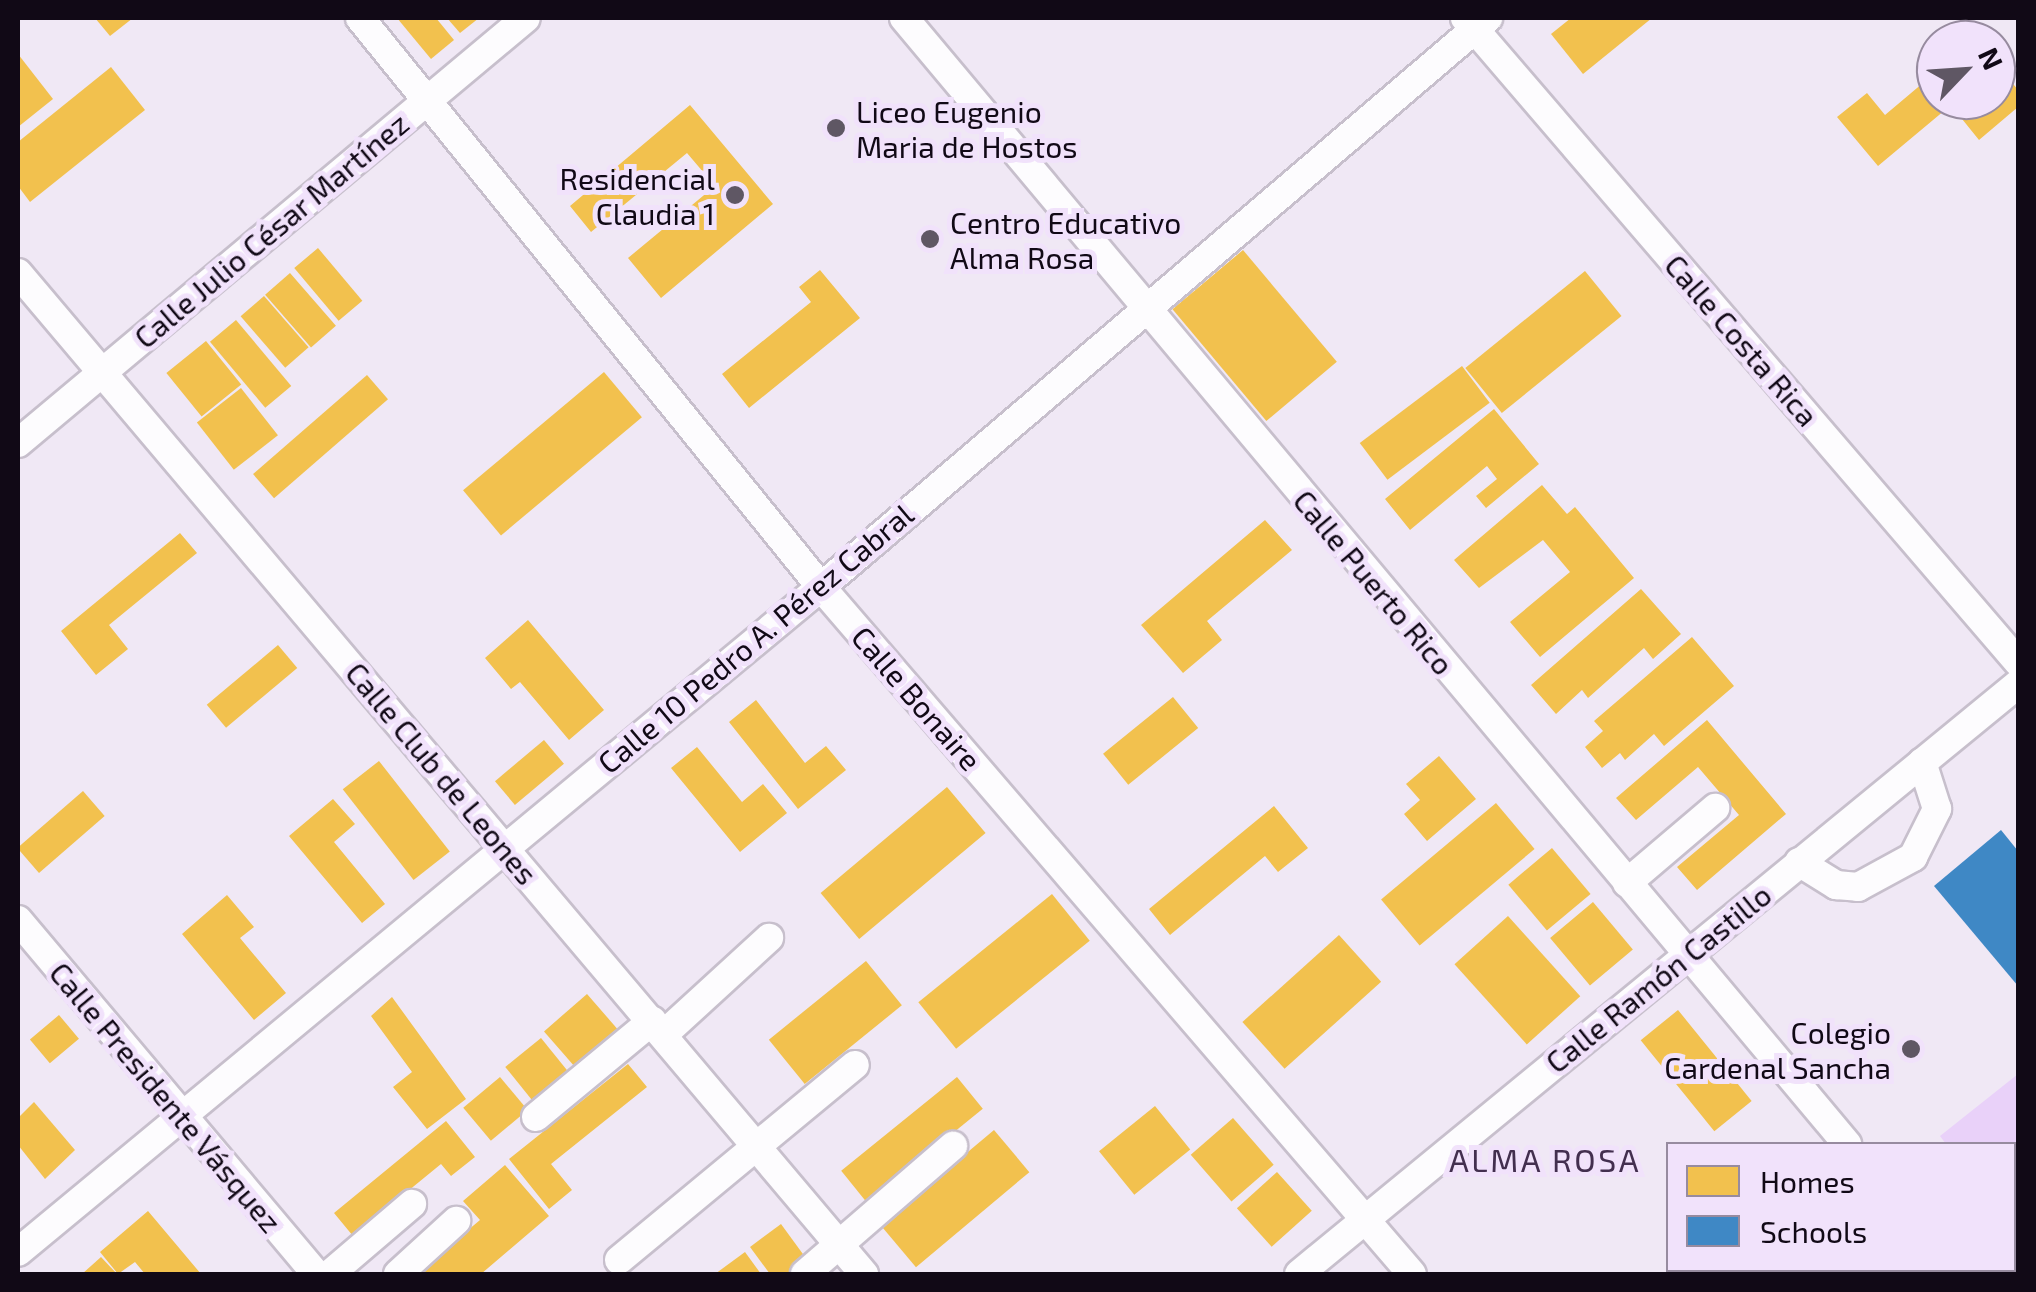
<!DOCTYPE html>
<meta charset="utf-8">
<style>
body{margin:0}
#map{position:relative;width:2036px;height:1292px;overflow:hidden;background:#f0e8f5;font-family:"Exo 2",sans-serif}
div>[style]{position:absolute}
.green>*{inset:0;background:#e9d1f9}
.homes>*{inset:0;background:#f2c14e;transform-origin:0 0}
.schools>*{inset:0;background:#3f88c5}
.roads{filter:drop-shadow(2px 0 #c7bfcc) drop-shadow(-2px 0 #c7bfcc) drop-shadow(0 2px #c7bfcc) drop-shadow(0 -2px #c7bfcc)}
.minor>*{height:28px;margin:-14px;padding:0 14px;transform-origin:14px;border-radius:14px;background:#fdfcfe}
.dots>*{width:28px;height:28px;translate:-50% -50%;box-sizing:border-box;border:5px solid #f1e2fb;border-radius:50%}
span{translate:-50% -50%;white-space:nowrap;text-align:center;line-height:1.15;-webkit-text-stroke:10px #f1e2fb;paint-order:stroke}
.poi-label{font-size:30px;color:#110916}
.left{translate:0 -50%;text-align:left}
.right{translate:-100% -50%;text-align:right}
.street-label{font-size:30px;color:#110916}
.neighbourhood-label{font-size:32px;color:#432f4f;letter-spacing:2.5px}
.frame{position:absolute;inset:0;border:20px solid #110916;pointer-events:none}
.legend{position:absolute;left:1666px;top:1142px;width:350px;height:130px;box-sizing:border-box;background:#f1e2fb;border:2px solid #978b9f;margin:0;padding:12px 18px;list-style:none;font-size:30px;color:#110916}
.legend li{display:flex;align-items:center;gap:20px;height:50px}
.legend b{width:50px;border:2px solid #978b9f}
.north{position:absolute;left:1916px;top:20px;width:100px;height:100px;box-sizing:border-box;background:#f1e2fb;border:2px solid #978b9f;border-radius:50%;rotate:65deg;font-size:28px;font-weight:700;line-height:40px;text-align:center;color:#110916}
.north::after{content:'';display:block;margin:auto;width:35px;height:45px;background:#5f5764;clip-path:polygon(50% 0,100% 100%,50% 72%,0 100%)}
</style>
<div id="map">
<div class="green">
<i style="clip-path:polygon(2018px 1074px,2018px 1158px,2014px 1163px,2014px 1144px,1946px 1144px,1940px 1136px)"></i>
</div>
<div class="homes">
<i style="clip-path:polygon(95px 18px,133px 18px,110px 36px)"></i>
<i style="clip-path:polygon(397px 18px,436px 18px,454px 40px,431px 59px)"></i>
<i style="clip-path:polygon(447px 18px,479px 18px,460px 33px)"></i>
<i style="clip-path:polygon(1571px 18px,1652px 18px,1583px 74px,1551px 34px)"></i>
<i style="clip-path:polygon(18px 54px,53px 99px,18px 127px)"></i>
<i style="clip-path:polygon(111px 67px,145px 110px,30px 202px,18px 186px,18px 142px)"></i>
<i style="clip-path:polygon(1936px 72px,1936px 100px,1957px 100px,1878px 166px,1837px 117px,1867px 93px,1885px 115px)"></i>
<i style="clip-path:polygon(2006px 75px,2018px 90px,2018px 107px,1979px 140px,1958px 114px,1976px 100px,1996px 100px,1996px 84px)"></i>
<i style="clip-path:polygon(690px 105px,773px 204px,661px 298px,628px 258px,715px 186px,687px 153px,591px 232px,570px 206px)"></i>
<i style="left:318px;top:248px;width:69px;height:31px;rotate:50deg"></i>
<i style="left:1243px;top:250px;width:146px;height:92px;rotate:50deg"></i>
<i style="clip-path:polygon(820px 270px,860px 318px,749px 408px,722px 374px,811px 302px,799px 287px)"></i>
<i style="left:1585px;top:271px;width:58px;height:154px;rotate:51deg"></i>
<i style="left:290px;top:273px;width:70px;height:33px;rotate:49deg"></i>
<i style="left:264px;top:296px;width:68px;height:31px;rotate:49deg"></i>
<i style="left:236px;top:320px;width:86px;height:34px;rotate:50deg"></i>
<i style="left:206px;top:341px;width:56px;height:51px;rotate:51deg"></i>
<i style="left:1462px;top:366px;width:46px;height:128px;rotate:53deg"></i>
<i style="left:604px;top:372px;width:59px;height:184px;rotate:50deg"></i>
<i style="left:367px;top:375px;width:32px;height:151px;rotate:49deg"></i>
<i style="left:241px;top:388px;width:60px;height:56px;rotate:52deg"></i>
<i style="clip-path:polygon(1494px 409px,1539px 464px,1486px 508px,1476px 496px,1497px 479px,1487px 466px,1410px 530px,1385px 499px)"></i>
<i style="clip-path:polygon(1542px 485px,1567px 514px,1575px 507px,1634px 578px,1540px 657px,1510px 622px,1570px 572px,1543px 540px,1479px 588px,1454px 560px)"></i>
<i style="clip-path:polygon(1265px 520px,1292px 550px,1207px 621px,1222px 640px,1183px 673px,1141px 625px)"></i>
<i style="clip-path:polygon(180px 533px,197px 553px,109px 625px,128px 649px,96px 675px,61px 631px)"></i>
<i style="clip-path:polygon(1641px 589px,1681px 634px,1653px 659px,1644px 648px,1588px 698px,1582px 690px,1556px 714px,1531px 685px)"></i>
<i style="clip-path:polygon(528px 620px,604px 710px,569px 740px,520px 682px,511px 689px,485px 658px)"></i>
<i style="clip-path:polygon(1692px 637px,1734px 686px,1664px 746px,1654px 734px,1625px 760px,1620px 753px,1602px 768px,1585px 747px,1603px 731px,1594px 721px)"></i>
<i style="left:278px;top:645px;width:30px;height:93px;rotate:50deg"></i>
<i style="left:1173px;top:697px;width:40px;height:90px;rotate:51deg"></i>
<i style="clip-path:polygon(756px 700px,805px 763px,826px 746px,846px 770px,798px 809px,729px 722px)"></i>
<i style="clip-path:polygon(1707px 720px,1786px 814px,1697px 890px,1677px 867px,1739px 815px,1698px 767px,1636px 820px,1616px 798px)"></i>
<i style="left:544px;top:740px;width:31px;height:64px;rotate:50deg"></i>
<i style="clip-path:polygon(697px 747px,742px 802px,763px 784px,787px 813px,740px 852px,671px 768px)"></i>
<i style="clip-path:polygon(1439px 756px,1476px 799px,1427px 841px,1404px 814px,1420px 800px,1406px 784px)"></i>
<i style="left:379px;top:761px;width:115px;height:46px;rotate:52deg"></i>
<i style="left:947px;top:787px;width:60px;height:165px;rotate:50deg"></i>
<i style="left:83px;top:791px;width:33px;height:87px;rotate:49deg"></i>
<i style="clip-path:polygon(333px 799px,355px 824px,334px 842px,385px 904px,362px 923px,289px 836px)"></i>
<i style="left:1496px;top:803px;width:60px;height:150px;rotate:50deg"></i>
<i style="clip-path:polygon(1274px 806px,1308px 848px,1278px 872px,1265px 856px,1170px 935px,1149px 909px)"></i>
<i style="left:1552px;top:848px;width:60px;height:57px;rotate:50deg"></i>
<i style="left:1052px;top:894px;width:60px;height:172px;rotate:51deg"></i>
<i style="clip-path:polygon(227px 895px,254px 927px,240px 938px,286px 993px,254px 1020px,182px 934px)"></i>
<i style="left:1593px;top:902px;width:62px;height:56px;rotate:50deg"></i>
<i style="left:1508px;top:916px;width:108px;height:72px;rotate:48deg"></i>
<i style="left:1339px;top:935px;width:63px;height:130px;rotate:48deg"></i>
<i style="left:866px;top:961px;width:57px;height:125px;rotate:51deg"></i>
<i style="left:587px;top:994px;width:46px;height:57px;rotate:49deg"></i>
<i style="clip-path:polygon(392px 997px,466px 1099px,427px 1129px,393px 1087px,412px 1072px,371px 1016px)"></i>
<i style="left:1678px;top:1010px;width:117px;height:48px;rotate:51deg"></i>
<i style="left:59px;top:1015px;width:31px;height:38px;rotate:50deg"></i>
<i style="left:541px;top:1038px;width:44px;height:46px;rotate:51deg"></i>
<i style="clip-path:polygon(628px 1064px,647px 1087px,551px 1164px,572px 1190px,549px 1209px,509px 1159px)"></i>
<i style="left:500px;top:1077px;width:43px;height:48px;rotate:50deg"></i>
<i style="left:957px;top:1077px;width:41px;height:149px;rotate:51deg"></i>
<i style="clip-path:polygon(34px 1102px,75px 1150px,45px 1179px,18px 1145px,18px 1118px)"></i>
<i style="left:1155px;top:1106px;width:56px;height:72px;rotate:51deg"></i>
<i style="left:1233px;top:1118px;width:62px;height:56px;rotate:49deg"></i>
<i style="clip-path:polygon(446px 1121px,475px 1157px,451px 1176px,441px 1164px,353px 1236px,334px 1213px)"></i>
<i style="left:994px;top:1130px;width:55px;height:148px;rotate:50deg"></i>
<i style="clip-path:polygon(505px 1165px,549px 1216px,481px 1274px,416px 1274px,480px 1220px,463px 1201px)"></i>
<i style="left:1277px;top:1172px;width:52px;height:54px;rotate:48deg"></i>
<i style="clip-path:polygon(148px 1211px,201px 1274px,145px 1274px,135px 1262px,118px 1274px,100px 1252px)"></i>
<i style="clip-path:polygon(781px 1224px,808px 1261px,791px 1274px,770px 1274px,750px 1247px)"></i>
<i style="clip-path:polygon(745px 1252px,761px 1274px,715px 1274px)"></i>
<i style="clip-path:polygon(101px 1257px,117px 1274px,82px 1274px)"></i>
</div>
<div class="schools">
<i style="clip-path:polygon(2001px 830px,2018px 851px,2018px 986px,1934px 886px)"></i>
</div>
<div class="roads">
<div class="minor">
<i style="left:360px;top:18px;width:732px;rotate:50.99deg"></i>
<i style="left:821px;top:587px;width:906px;rotate:49.3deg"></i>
<i style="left:904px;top:18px;width:1469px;rotate:50.05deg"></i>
<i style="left:1465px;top:18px;width:849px;rotate:49.35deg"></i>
<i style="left:18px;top:273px;width:1311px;rotate:49.8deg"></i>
<i style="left:18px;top:443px;width:662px;rotate:-39.92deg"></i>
<i style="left:1799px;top:862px;width:44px;rotate:31.9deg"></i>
<i style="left:1836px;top:885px;width:22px;rotate:5deg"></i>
<i style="left:1858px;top:887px;width:63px;rotate:-28.6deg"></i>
<i style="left:1913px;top:857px;width:54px;rotate:-63.4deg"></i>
<i style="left:1937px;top:809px;width:49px;rotate:-107.7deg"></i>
<i style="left:1627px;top:883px;width:116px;rotate:-40.4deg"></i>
<i style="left:18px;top:920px;width:463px;rotate:49.9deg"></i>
<i style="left:663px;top:1035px;width:144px;rotate:-42.5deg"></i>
<i style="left:536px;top:1117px;width:151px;rotate:-39.6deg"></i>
<i style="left:18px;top:1252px;width:1043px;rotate:-39.63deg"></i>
<i style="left:821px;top:587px;width:877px;rotate:-40.47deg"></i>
<i style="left:619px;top:1260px;width:306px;rotate:-39.6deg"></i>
<i style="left:1952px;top:1270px;width:6px;rotate:45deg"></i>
<i style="left:330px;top:1274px;width:108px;rotate:-40.5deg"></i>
<i style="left:398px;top:1274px;width:79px;rotate:-42.4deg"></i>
<i style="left:805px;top:1274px;width:196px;rotate:-40.9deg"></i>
<i style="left:1299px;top:1274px;width:930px;rotate:-39.37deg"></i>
</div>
</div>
<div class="dots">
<i style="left:836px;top:128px;background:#5f5764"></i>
<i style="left:735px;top:195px;background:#5f5764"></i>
<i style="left:930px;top:239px;background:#5f5764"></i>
<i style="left:1911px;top:1049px;background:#5f5764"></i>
</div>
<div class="poi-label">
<span class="left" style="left:856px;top:128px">Liceo Eugenio<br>Maria de Hostos</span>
<span class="right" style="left:715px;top:195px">Residencial<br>Claudia 1</span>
<span class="left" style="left:950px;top:239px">Centro Educativo<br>Alma Rosa</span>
<span class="right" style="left:1891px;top:1049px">Colegio<br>Cardenal Sancha</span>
</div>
<div class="street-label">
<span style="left:271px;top:230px;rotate:-40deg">Calle Julio César Martínez</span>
<span style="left:1742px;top:340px;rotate:49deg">Calle Costa Rica</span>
<span style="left:1374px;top:582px;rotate:50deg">Calle Puerto Rico</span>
<span style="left:755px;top:638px;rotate:-40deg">Calle 10 Pedro A. Pérez Cabral</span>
<span style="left:917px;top:698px;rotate:49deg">Calle Bonaire</span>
<span style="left:442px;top:773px;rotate:50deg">Calle Club de Leones</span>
<span style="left:1658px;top:978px;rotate:-39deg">Calle Ramón Castillo</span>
<span style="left:166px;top:1097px;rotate:50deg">Calle Presidente Vásquez</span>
</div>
<div class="neighbourhood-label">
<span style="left:1545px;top:1159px">ALMA ROSA</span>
</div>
<div class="frame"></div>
<ul class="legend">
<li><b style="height:28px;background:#f2c14e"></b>Homes</li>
<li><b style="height:28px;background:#3f88c5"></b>Schools</li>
</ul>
<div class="north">N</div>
</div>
